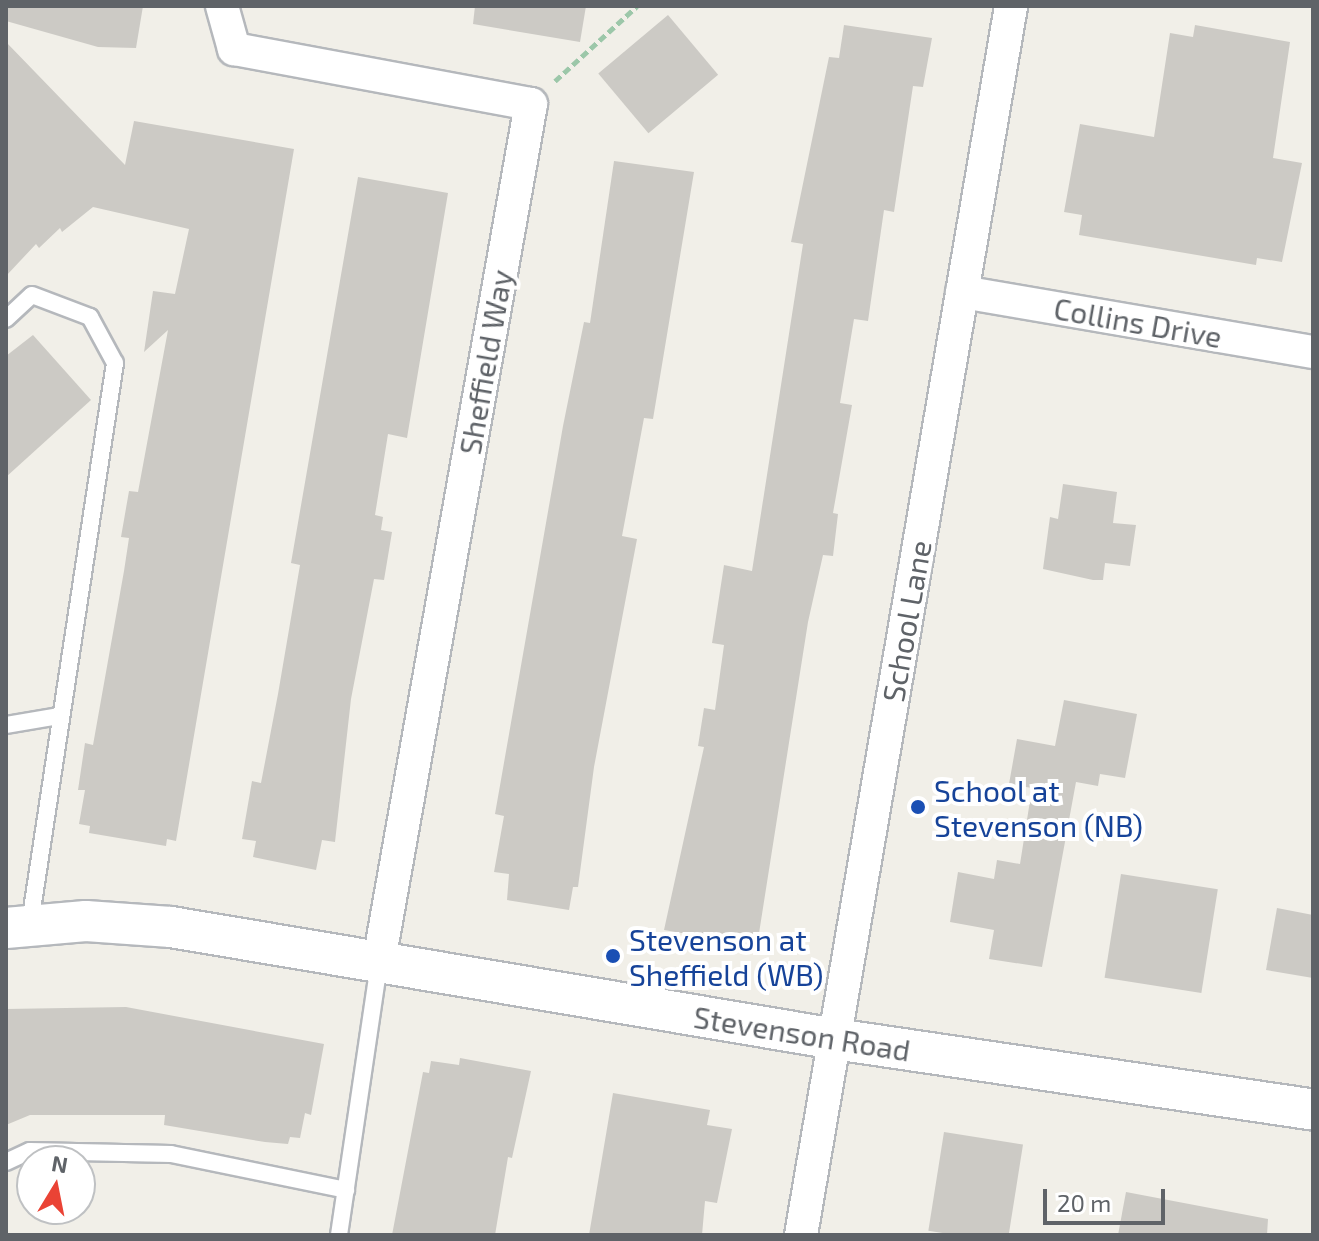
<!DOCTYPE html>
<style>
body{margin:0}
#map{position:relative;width:1319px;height:1241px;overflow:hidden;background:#f1efe8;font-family:"Exo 2",sans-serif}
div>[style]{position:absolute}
.building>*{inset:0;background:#cccac5;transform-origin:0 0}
.path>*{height:5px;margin-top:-2.5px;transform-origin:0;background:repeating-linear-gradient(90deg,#9cc7a9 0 8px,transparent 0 12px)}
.roads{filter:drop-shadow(2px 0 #b5b8bc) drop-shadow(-2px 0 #b5b8bc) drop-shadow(0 2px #b5b8bc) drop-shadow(0 -2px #b5b8bc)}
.service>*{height:16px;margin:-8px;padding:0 8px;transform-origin:8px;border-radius:8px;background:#fff}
.minor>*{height:32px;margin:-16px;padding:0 16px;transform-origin:16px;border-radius:16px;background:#fff}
.tertiary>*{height:40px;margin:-20px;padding:0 20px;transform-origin:20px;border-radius:20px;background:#fff}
.dots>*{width:22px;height:22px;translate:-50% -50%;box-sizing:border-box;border:4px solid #fff;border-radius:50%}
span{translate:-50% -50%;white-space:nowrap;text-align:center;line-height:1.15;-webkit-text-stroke:8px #fff;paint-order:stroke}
.street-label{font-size:30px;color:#5f6368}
.transit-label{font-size:30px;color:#164399}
.left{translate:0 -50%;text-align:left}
.frame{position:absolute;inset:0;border:8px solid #5f6368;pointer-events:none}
.north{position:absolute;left:16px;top:1145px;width:80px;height:80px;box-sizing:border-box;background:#fff;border:2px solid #bfc1c3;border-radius:50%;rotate:10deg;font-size:22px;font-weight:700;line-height:32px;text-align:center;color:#5f6368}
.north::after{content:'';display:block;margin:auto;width:28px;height:36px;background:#ea4335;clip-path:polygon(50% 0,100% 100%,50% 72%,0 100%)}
.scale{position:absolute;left:1043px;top:1189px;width:122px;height:36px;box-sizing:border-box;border:4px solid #5f6368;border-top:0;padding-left:10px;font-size:24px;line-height:28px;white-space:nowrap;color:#5f6368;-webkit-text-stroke:6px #fff;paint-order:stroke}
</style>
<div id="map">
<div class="building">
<i style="clip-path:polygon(6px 6px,143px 6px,136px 48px,98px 47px,6px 21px)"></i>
<i style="clip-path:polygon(475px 6px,586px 6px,580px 42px,473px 24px)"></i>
<i style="left:668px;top:15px;width:78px;height:91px;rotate:50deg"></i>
<i style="clip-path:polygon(844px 25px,932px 38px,923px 87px,913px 86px,894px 212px,884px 210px,868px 321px,854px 319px,840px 403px,852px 405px,833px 513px,838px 514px,833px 556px,823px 555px,808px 622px,757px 946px,664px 930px,704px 747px,698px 746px,704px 708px,715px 710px,724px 645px,712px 643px,724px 565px,752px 571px,803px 244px,791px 242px,829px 57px,839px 58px)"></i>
<i style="clip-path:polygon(1195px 25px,1290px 42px,1273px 158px,1302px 163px,1282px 262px,1257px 258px,1256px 265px,1079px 235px,1082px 215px,1064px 212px,1080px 124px,1154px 137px,1170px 33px,1193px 37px)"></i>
<i style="clip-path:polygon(6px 42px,125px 165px,134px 121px,294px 149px,176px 841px,167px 839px,166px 846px,89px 833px,90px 826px,79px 824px,85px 790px,78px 790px,85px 743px,93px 745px,124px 571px,129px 538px,121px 537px,129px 491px,138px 492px,168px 330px,144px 352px,153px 291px,175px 294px,189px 229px,93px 207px,62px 232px,60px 228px,39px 248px,36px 244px,6px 276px)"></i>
<i style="clip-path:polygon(614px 161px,694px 172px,653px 419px,644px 418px,622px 536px,637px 539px,594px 767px,578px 887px,573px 887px,569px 910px,507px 900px,509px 874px,494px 872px,504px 816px,495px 814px,563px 426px,584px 322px,590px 323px)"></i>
<i style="clip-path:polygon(358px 177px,448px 193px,407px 438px,388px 434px,375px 515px,383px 517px,381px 530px,392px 532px,384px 580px,374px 579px,351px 699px,335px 842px,322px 840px,316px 870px,253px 857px,256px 841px,242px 839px,252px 781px,261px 783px,278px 694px,300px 565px,291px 563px)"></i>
<i style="clip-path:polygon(33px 335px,91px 400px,6px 477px,6px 356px)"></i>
<i style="clip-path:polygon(1063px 484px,1117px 492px,1113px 523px,1136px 525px,1130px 566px,1105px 563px,1103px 580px,1093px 580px,1043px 569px,1050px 517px,1058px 519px)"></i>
<i style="clip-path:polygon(1064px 700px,1137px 714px,1125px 778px,1100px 774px,1098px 786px,1076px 782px,1042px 967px,989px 959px,994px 930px,950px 922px,958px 872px,994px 879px,997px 860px,1020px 864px,1032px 788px,1009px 784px,1017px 739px,1055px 746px)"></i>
<i style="left:1121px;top:874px;width:98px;height:105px;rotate:9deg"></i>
<i style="clip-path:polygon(1277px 908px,1313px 915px,1313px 978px,1266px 970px)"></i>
<i style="clip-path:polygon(126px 1007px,324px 1044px,311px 1115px,305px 1113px,300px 1138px,290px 1137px,288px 1144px,265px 1142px,164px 1125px,165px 1115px,30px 1115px,6px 1125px,6px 1009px)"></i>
<i style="clip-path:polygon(460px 1058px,531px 1071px,512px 1158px,508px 1157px,495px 1235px,392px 1235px,423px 1072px,429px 1073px,431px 1061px,459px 1065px)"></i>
<i style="clip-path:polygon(613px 1093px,710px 1110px,707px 1125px,732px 1129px,717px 1203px,705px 1201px,702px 1235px,589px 1235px)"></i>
<i style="left:944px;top:1132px;width:80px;height:100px;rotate:9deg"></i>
<i style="clip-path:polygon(1126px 1192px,1268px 1219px,1267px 1235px,1118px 1235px)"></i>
</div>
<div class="path">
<i style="left:555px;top:81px;width:111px;rotate:-42.4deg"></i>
</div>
<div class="roads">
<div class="service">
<i style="left:6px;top:319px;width:35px;rotate:-43deg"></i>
<i style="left:32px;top:295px;width:62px;rotate:20.8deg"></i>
<i style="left:90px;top:317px;width:52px;rotate:61.5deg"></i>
<i style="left:115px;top:363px;width:566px;rotate:98.63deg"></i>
<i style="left:6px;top:725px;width:54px;rotate:-9.6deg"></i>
<i style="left:6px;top:1162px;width:26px;rotate:-25deg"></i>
<i style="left:30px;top:1151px;width:141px;rotate:1.2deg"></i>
<i style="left:171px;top:1154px;width:179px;rotate:11.6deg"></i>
<i style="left:339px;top:1235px;width:274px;rotate:-81.6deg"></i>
</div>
<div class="minor">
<i style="left:222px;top:6px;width:45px;rotate:74.4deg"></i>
<i style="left:234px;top:49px;width:302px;rotate:10.5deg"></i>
<i style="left:531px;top:104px;width:870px;rotate:100.06deg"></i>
<i style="left:962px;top:292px;width:356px;rotate:9.7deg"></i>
<i style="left:801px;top:1235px;width:1247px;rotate:-80.3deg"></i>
</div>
<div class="tertiary">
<i style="left:6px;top:928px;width:80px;rotate:-5deg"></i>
<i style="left:86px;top:921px;width:85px;rotate:4deg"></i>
<i style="left:171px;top:927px;width:673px;rotate:9.57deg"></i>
<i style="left:835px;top:1039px;width:483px;rotate:8.4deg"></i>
</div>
</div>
<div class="dots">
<i style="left:918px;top:807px;background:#1a4fb4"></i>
<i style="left:613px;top:956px;background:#1a4fb4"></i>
</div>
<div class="street-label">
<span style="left:1138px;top:322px;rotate:10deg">Collins Drive</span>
<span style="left:485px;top:362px;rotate:-80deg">Sheffield Way</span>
<span style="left:906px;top:621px;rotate:-80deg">School Lane</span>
<span style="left:802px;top:1033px;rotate:9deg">Stevenson Road</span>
</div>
<div class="transit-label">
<span class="left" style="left:934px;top:807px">School at<br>Stevenson (NB)</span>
<span class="left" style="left:629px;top:956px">Stevenson at<br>Sheffield (WB)</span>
</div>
<div class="frame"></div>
<div class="north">N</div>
<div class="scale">20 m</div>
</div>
